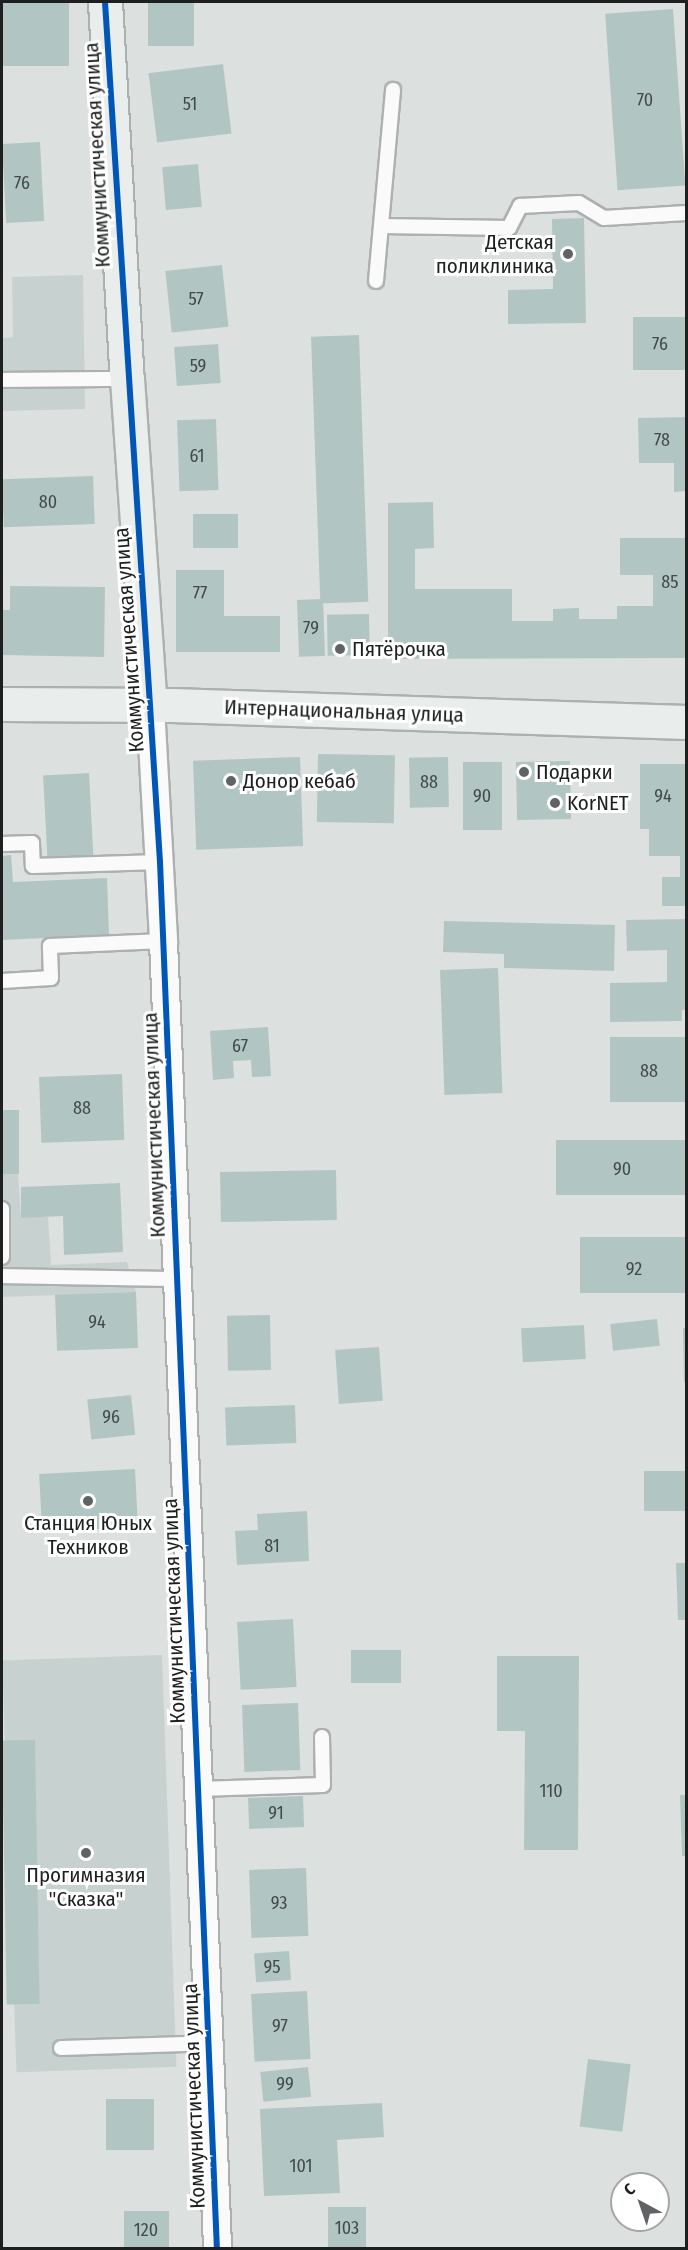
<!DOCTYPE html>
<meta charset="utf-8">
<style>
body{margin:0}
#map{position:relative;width:688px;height:2250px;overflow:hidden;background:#dce0df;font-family:"Fira Sans Condensed",sans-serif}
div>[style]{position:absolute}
.built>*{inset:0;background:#c7d1cf;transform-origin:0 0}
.building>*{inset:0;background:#b1c6c2;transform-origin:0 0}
.roads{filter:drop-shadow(2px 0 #adb0b0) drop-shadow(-2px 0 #adb0b0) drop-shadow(0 2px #adb0b0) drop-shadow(0 -2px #adb0b0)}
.lane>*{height:14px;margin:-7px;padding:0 7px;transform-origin:7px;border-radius:7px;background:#fafafa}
.street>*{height:27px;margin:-13.5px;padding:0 13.5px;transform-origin:13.5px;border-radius:13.5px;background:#fafafa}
.secondary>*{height:33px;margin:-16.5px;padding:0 16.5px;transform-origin:16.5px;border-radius:16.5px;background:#e9edec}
.cycleway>*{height:6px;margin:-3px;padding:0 3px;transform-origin:3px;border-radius:3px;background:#0057b8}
.dots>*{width:16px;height:16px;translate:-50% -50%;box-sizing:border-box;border:3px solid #fff;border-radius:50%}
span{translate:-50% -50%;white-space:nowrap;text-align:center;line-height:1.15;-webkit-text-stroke:6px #fff;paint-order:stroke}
.number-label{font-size:18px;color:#434a48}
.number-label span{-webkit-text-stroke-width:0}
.street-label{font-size:21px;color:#1e2020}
.poi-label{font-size:21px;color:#1e2020}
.right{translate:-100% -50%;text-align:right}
.left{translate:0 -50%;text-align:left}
.frame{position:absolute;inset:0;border:3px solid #1e2020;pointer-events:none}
.north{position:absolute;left:610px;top:2172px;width:60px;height:60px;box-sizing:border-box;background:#fff;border:2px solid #a5a6a6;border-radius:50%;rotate:320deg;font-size:16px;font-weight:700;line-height:24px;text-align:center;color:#1e2020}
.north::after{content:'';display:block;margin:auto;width:21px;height:27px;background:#606363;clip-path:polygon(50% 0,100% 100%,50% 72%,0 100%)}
</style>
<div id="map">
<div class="built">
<i style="clip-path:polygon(83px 275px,85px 409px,2px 411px,2px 338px,13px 337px,12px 277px)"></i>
<i style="clip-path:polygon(2px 1110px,19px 1110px,18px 1174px,21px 1217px,48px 1217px,51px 1265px,127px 1262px,136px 1292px,2px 1297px)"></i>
<i style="left:162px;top:1655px;width:412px;height:160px;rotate:88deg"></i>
</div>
<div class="building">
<i style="left:2px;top:2px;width:67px;height:64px"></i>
<i style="left:148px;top:2px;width:46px;height:44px"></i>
<i style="left:673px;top:9px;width:177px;height:68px;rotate:86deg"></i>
<i style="left:223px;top:64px;width:70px;height:75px;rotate:83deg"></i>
<i style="left:40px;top:142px;width:79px;height:38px;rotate:87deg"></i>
<i style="left:198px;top:164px;width:43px;height:36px;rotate:85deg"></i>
<i style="clip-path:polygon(584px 218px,586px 323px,508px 324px,508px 290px,553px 289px,552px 219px)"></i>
<i style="left:222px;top:265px;width:62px;height:57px;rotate:84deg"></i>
<i style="left:686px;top:317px;width:53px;height:53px;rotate:90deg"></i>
<i style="left:359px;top:335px;width:267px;height:48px;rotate:88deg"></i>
<i style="left:218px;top:344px;width:39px;height:44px;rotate:86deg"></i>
<i style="clip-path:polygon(686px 417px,686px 491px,674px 492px,674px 463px,639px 463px,638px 418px)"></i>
<i style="left:216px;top:419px;width:71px;height:39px;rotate:88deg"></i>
<i style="left:93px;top:476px;width:48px;height:91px;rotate:88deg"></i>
<i style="clip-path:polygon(433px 502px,434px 548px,415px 549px,415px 589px,512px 589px,512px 621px,553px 621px,553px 609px,579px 608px,579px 619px,617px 619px,617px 606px,653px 606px,653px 575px,620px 575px,620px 538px,686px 538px,686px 658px,388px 659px,388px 503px)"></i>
<i style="left:193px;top:514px;width:45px;height:34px"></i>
<i style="clip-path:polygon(176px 570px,224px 570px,224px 616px,280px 616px,280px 652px,176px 652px)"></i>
<i style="clip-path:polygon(10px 586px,105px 587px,104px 657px,2px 655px,2px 610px,10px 610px)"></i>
<i style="left:323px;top:599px;width:57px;height:26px;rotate:88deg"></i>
<i style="left:369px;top:614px;width:41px;height:42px;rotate:89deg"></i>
<i style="left:318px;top:754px;width:77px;height:68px;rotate:1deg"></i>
<i style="left:300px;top:757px;width:89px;height:107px;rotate:88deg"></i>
<i style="left:448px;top:757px;width:50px;height:39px;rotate:89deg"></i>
<i style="left:570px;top:761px;width:58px;height:54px;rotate:89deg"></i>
<i style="left:463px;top:762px;width:39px;height:68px"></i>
<i style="clip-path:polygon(640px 764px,686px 764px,686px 906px,662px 906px,662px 877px,680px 877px,680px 856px,649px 856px,649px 829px,640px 829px)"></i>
<i style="left:89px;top:773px;width:84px;height:46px;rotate:87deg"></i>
<i style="clip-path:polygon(11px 855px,13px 882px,107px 878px,109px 935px,2px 940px,2px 856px)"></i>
<i style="clip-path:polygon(686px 919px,686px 1010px,682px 1010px,682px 1021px,610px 1022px,610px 983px,667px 982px,667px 950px,627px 951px,626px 920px)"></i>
<i style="clip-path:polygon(444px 921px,615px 925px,614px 971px,504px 968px,504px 954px,443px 952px)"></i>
<i style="left:498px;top:968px;width:125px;height:58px;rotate:88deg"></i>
<i style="clip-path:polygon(268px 1027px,271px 1076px,252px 1077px,251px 1060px,233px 1061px,234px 1078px,213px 1080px,210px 1031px)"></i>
<i style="left:686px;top:1037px;width:65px;height:76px;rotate:90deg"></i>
<i style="left:122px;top:1074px;width:66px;height:83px;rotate:88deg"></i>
<i style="left:2px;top:1110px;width:17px;height:64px"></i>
<i style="left:686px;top:1140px;width:55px;height:130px;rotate:90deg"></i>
<i style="left:336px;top:1170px;width:50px;height:116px;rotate:89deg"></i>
<i style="clip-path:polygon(120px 1183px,123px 1252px,64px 1255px,63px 1216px,21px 1218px,21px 1187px)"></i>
<i style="left:686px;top:1237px;width:56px;height:106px;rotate:90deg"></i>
<i style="left:136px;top:1292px;width:56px;height:81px;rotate:88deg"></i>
<i style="left:270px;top:1315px;width:55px;height:43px;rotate:89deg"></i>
<i style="left:657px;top:1319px;width:27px;height:47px;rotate:84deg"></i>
<i style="left:584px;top:1325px;width:34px;height:63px;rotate:87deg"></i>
<i style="clip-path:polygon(683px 1328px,686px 1328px,686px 1382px,684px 1382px)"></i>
<i style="left:379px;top:1347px;width:54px;height:44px;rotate:86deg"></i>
<i style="left:131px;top:1395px;width:40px;height:44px;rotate:84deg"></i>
<i style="left:295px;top:1405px;width:38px;height:70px;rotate:88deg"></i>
<i style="left:135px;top:1469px;width:58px;height:96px;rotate:87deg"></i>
<i style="left:686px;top:1471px;width:40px;height:42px;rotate:90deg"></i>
<i style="clip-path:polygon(307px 1511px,309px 1561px,237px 1565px,235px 1531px,258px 1530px,257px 1514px)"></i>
<i style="clip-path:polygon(676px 1563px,686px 1563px,686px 1620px,678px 1620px)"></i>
<i style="left:293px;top:1619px;width:68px;height:56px;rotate:87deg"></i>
<i style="left:401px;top:1650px;width:33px;height:50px;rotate:90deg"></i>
<i style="clip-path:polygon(497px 1656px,579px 1656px,578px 1850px,524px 1850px,525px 1731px,497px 1731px)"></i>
<i style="left:298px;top:1703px;width:67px;height:56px;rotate:88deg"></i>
<i style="left:35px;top:1740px;width:264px;height:33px;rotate:89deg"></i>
<i style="clip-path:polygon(680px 1795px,686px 1795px,686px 1856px,682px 1856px)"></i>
<i style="left:303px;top:1796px;width:31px;height:55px;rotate:88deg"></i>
<i style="left:306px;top:1868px;width:68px;height:57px;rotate:88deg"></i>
<i style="left:289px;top:1951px;width:29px;height:35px;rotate:86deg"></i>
<i style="left:307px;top:1991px;width:68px;height:56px;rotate:87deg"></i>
<i style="left:588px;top:2059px;width:43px;height:68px;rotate:7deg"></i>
<i style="left:308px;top:2067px;width:30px;height:48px;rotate:84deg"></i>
<i style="left:106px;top:2099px;width:48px;height:51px"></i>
<i style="clip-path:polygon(382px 2103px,384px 2137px,337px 2140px,340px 2193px,264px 2196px,260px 2109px)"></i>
<i style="left:328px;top:2207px;width:38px;height:41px"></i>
<i style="left:124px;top:2211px;width:45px;height:37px"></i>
</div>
<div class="roads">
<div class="lane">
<i style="left:381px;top:226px;width:128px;rotate:0.9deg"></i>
<i style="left:509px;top:228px;width:25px;rotate:-63deg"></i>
<i style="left:520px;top:206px;width:59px;rotate:-2.9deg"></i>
<i style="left:579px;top:203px;width:29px;rotate:31deg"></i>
<i style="left:604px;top:218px;width:82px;rotate:-3.5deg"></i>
<i style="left:376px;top:281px;width:192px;rotate:-84.9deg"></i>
<i style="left:2px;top:380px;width:125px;rotate:-0.5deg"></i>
<i style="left:2px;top:844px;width:30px;rotate:-2deg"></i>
<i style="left:32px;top:843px;width:23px;rotate:88deg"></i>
<i style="left:33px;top:866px;width:127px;rotate:-1.8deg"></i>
<i style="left:2px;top:981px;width:49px;rotate:-3.5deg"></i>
<i style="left:51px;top:978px;width:32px;rotate:-92deg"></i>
<i style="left:50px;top:946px;width:113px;rotate:-2.5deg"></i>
<i style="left:2px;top:1209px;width:48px;rotate:90deg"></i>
<i style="left:2px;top:1276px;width:175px;rotate:1deg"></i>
<i style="left:198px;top:1789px;width:125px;rotate:-1.8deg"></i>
<i style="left:323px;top:1785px;width:48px;rotate:-91.2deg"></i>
<i style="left:61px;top:2048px;width:147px;rotate:-1.9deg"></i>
</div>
<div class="street">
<i style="left:150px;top:706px;width:235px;rotate:86.8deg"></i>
<i style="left:163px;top:941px;width:1308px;rotate:87.63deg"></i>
</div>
<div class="secondary">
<i style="left:105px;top:2px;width:378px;rotate:86.7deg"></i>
<i style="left:127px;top:379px;width:328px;rotate:86deg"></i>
<i style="left:2px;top:704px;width:170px;rotate:0.3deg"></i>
<i style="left:172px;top:705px;width:514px;rotate:1.89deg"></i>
</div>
</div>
<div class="cycleway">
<i style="left:105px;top:2px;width:862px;rotate:86.34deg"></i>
<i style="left:160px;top:862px;width:1387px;rotate:87.65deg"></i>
</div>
<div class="dots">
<i style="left:568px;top:254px;background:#606363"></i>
<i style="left:340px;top:649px;background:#606363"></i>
<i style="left:524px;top:772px;background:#606363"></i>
<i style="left:231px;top:781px;background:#606363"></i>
<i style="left:555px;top:803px;background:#606363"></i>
<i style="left:88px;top:1501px;background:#606363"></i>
<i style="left:86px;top:1853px;background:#606363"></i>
</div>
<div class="number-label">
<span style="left:645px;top:100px">70</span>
<span style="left:190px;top:104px">51</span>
<span style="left:22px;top:183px">76</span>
<span style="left:196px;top:299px">57</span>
<span style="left:660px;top:344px">76</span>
<span style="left:198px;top:366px">59</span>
<span style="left:662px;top:440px">78</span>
<span style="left:197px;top:456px">61</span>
<span style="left:48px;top:502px">80</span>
<span style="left:670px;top:582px">85</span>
<span style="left:200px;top:593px">77</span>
<span style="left:311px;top:628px">79</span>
<span style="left:429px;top:782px">88</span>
<span style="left:482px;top:796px">90</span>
<span style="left:663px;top:796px">94</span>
<span style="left:240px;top:1046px">67</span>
<span style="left:649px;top:1071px">88</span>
<span style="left:82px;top:1108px">88</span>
<span style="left:622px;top:1169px">90</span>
<span style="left:634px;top:1269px">92</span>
<span style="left:97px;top:1322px">94</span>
<span style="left:111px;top:1417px">96</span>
<span style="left:272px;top:1546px">81</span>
<span style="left:551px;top:1791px">110</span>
<span style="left:276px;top:1813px">91</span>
<span style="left:279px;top:1903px">93</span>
<span style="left:272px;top:1967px">95</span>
<span style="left:280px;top:2026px">97</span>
<span style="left:285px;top:2084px">99</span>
<span style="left:301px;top:2166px">101</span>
<span style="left:347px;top:2228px">103</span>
<span style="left:146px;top:2230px">120</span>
</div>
<div class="street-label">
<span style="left:97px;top:155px;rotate:-93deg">Коммунистическая улица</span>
<span style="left:129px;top:640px;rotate:-94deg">Коммунистическая улица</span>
<span style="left:344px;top:711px;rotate:2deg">Интернациональная улица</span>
<span style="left:154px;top:1125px;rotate:-92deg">Коммунистическая улица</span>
<span style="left:174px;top:1611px;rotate:-92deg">Коммунистическая улица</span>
<span style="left:194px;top:2096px;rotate:-92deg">Коммунистическая улица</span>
</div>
<div class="poi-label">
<span class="right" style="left:554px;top:254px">Детская<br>поликлиника</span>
<span class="left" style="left:352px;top:649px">Пятёрочка</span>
<span class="left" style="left:536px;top:772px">Подарки</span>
<span class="left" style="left:243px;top:781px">Донор кебаб</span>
<span class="left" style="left:567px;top:803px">KorNET</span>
<span style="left:88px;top:1535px">Станция Юных<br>Техников</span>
<span style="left:86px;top:1887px">Прогимназия<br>"Сказка"</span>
</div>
<div class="frame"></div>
<div class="north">С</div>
</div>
